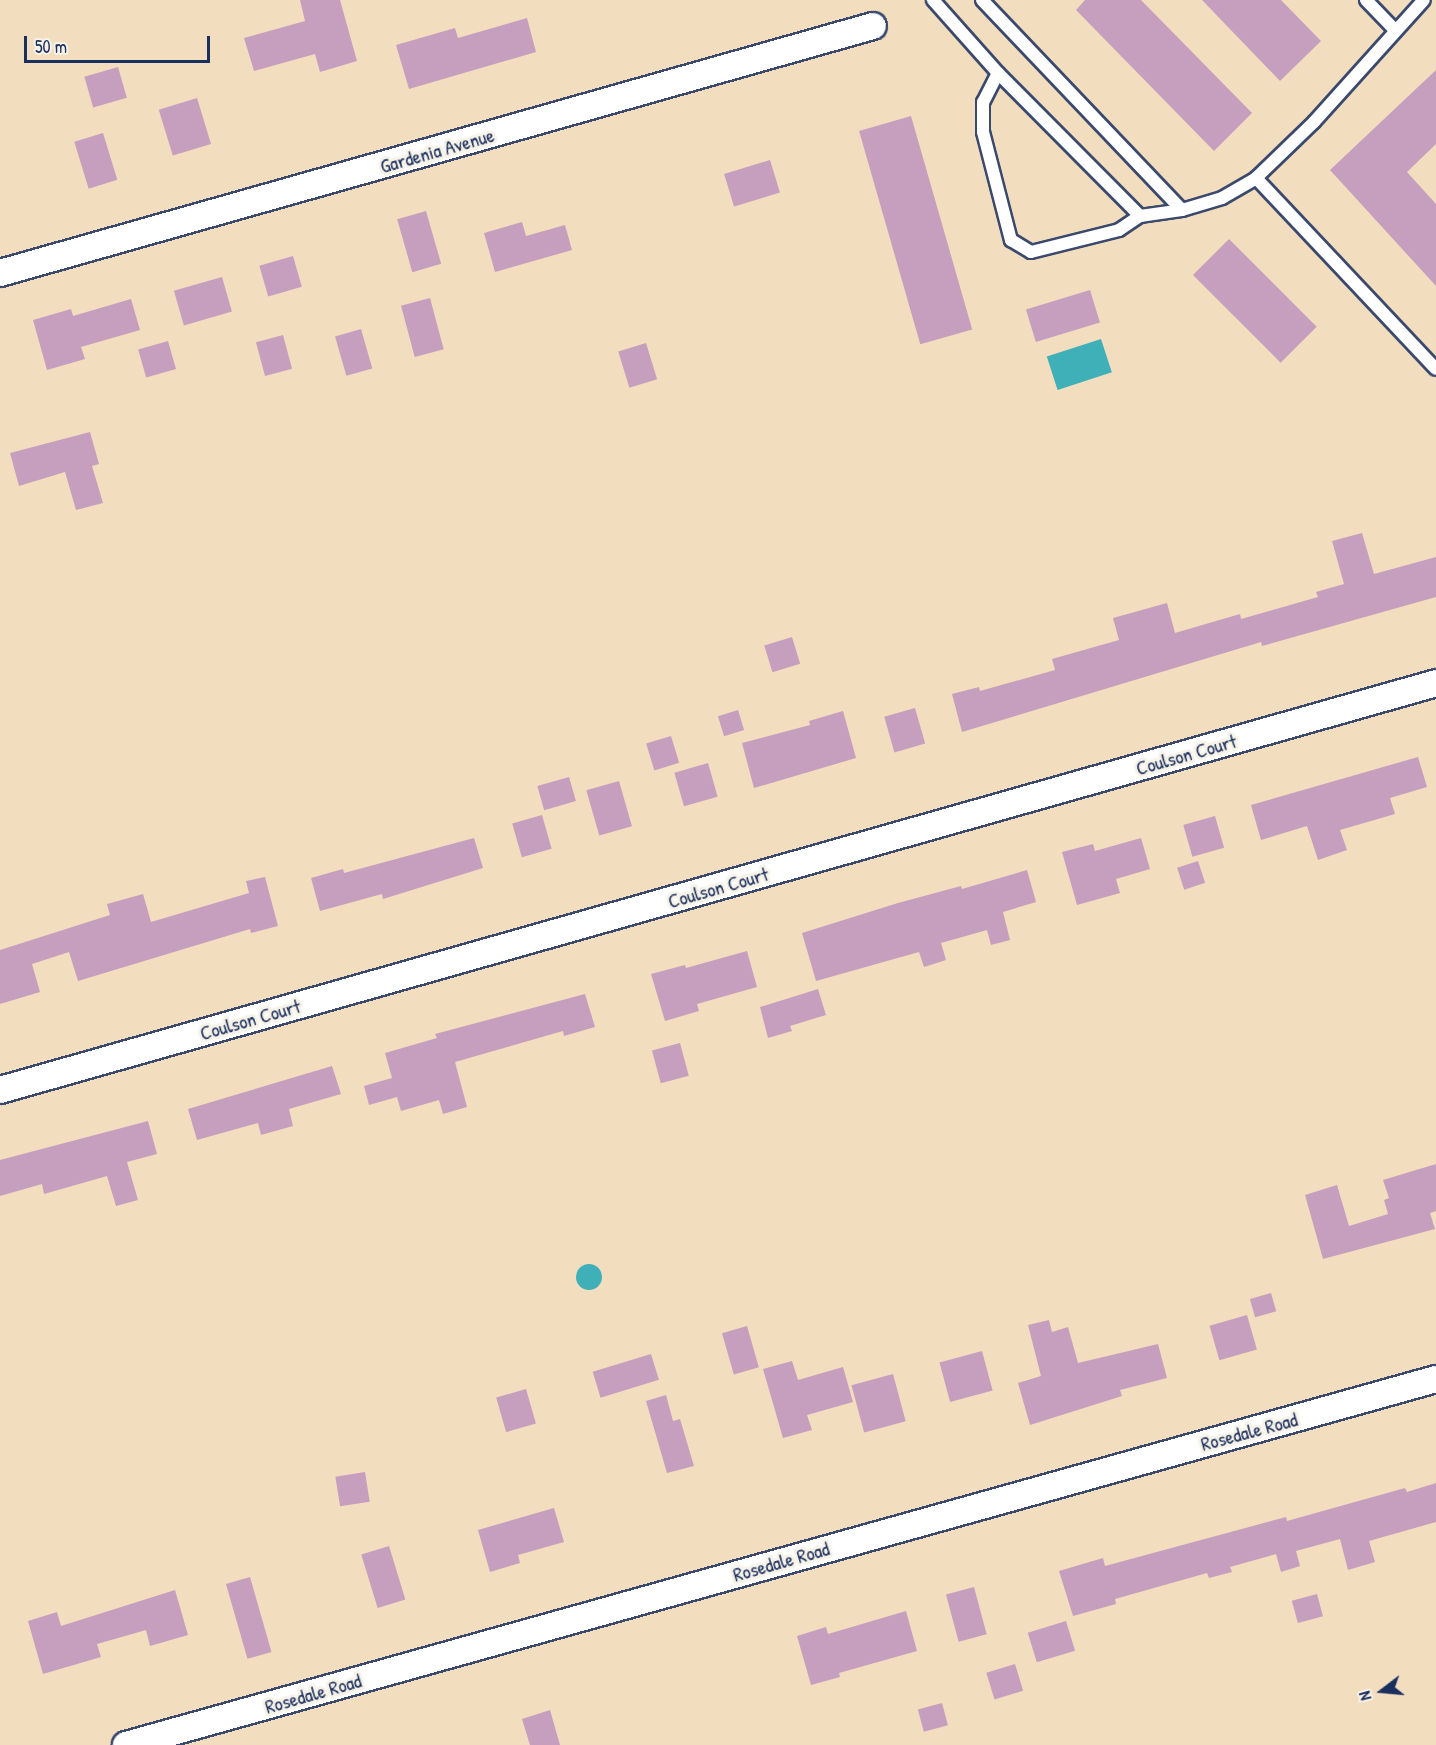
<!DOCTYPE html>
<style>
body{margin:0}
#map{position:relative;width:1436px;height:1745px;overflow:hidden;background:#f2ddbf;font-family:"Patrick Hand",sans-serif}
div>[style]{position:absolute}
.water>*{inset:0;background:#3fafb8;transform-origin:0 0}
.round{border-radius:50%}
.building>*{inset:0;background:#c69fbe;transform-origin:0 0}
.roads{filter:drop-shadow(2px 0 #3b496d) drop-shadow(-2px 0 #3b496d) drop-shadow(0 2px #3b496d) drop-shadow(0 -2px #3b496d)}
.service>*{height:12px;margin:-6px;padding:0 6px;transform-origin:6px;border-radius:6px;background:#fff}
.minor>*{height:26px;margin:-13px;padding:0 13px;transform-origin:13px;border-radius:13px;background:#fff}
span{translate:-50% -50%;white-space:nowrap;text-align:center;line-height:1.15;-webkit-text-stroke:6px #f7f3e8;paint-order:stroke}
.street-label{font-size:20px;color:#1b2f5e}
.north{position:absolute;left:1352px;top:1661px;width:60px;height:60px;-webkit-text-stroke:4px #f7f3e8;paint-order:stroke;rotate:254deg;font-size:16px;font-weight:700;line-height:24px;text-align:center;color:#1b2f5e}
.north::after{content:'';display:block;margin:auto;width:21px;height:27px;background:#1b2f5e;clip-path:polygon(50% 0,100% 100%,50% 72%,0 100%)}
.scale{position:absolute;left:24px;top:36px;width:186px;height:27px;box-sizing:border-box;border:3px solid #1b2f5e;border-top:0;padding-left:8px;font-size:18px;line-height:21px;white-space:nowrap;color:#1b2f5e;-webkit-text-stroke:4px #f7f3e8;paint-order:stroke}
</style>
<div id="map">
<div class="water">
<i style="left:1101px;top:339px;width:35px;height:57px;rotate:72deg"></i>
<i class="round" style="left:576px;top:1264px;width:26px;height:26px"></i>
</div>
<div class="building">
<i style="clip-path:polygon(300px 0,340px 0,357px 61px,320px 72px,315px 54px,254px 71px,244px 38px,305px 21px)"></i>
<i style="clip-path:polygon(1085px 0,1141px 0,1252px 113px,1214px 151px,1076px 10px)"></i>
<i style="clip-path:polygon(1202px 0,1281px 0,1321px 41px,1280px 81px)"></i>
<i style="clip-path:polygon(527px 18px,536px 52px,409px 89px,396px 45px,455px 28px,458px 38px)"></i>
<i style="left:118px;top:67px;width:32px;height:35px;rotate:74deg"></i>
<i style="clip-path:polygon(1436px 70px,1436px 144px,1407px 172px,1436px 204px,1436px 286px,1330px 170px)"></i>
<i style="left:197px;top:98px;width:48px;height:40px;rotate:73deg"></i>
<i style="left:911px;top:116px;width:222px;height:54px;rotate:74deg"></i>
<i style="left:103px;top:133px;width:49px;height:30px;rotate:73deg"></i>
<i style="left:770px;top:160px;width:34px;height:48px;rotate:73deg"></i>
<i style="left:426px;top:211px;width:55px;height:30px;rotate:74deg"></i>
<i style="clip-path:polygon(522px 222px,526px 236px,565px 225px,572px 250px,495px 272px,484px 233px)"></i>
<i style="left:1229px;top:239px;width:124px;height:51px;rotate:45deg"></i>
<i style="left:293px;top:256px;width:32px;height:35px;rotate:74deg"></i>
<i style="left:222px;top:277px;width:36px;height:50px;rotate:74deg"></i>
<i style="left:1090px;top:290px;width:34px;height:67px;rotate:73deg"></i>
<i style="left:430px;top:298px;width:53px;height:30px;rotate:75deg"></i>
<i style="clip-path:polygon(131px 299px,140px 330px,81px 347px,85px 359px,47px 370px,33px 320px,71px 309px,73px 316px)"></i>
<i style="left:361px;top:329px;width:41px;height:27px;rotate:74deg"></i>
<i style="left:283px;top:335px;width:35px;height:28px;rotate:75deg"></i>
<i style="left:168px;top:341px;width:29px;height:31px;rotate:74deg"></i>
<i style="left:646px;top:343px;width:38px;height:29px;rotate:73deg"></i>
<i style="clip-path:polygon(90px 432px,99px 464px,92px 466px,103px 503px,76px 510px,65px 472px,19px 486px,10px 453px)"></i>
<i style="clip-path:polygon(1362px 533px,1374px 574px,1436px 557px,1436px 597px,1262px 646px,1261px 642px,962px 732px,952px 694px,979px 687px,980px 691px,1055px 670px,1052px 659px,1119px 640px,1113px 618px,1167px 603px,1175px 633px,1240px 614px,1241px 619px,1318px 597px,1316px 592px,1344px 584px,1332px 541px)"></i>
<i style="left:792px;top:637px;width:28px;height:29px;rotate:73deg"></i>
<i style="left:915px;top:708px;width:37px;height:32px;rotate:74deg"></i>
<i style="left:738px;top:710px;width:21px;height:21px;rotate:73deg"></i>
<i style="clip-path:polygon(843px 711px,856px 758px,754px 788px,742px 743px,810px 725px,809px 721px)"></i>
<i style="left:671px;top:736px;width:28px;height:26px;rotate:73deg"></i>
<i style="clip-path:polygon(1418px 757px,1427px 787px,1390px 798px,1395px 814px,1340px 830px,1347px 850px,1318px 860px,1307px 826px,1261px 840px,1251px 805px)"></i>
<i style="left:708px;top:763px;width:35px;height:35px;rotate:74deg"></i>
<i style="left:569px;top:777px;width:25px;height:33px;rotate:74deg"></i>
<i style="left:619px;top:781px;width:47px;height:34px;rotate:74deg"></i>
<i style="left:542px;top:815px;width:35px;height:31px;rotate:74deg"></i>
<i style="left:1215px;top:816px;width:33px;height:33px;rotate:74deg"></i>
<i style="clip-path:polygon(474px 838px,483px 868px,383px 899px,382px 894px,320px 911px,311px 878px,343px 869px,344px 873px)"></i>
<i style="clip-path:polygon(1141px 838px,1150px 869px,1116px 879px,1120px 893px,1077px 905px,1062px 852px,1093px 844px,1095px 851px)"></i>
<i style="left:1198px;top:861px;width:23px;height:22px;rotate:72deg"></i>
<i style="clip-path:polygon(1027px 870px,1036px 902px,1003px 912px,1010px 940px,991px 945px,987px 930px,941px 943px,946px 960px,924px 967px,919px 952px,816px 981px,802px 933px,898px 903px,961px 886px,962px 889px)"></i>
<i style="clip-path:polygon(265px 877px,278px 926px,251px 933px,250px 929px,78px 981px,69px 952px,32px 964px,40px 992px,0 1004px,0 950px,110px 915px,107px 904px,143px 894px,151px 922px,249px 893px,246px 881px)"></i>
<i style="clip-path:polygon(747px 951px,757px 987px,697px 1004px,699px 1011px,665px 1021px,651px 974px,685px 965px,686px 968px)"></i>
<i style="clip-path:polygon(818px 989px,826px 1015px,790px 1026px,792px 1031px,768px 1038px,760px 1007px)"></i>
<i style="clip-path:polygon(585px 994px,595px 1027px,564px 1036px,563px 1031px,455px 1062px,467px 1107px,443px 1114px,439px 1100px,401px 1111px,397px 1097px,369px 1105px,364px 1086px,392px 1078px,385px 1053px,437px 1038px,435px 1034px)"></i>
<i style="left:680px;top:1043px;width:34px;height:29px;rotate:75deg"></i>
<i style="clip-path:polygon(332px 1066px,341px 1094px,289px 1109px,293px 1126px,261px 1135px,258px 1123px,197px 1140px,188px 1109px)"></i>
<i style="clip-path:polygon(148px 1121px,157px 1154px,127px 1162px,138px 1200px,116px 1206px,107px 1176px,44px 1194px,42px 1184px,0 1196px,0 1160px)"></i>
<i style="clip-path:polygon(1436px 1164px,1436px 1211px,1430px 1213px,1435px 1229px,1323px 1259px,1305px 1195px,1337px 1185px,1349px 1226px,1388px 1214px,1384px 1200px,1389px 1198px,1383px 1180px)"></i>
<i style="left:1271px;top:1293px;width:19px;height:22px;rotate:74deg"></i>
<i style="left:1247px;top:1315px;width:36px;height:39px;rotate:74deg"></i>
<i style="clip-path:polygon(1049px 1320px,1052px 1332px,1068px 1327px,1078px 1363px,1158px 1344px,1167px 1378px,1120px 1390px,1122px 1396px,1030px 1425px,1018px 1383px,1041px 1376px,1028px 1325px)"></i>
<i style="left:747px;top:1326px;width:43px;height:26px;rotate:74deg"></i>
<i style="left:982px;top:1351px;width:41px;height:44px;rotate:75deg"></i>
<i style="left:651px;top:1354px;width:27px;height:61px;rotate:73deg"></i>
<i style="clip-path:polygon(792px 1361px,798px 1380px,843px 1367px,853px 1402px,807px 1415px,812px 1430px,783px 1438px,763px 1369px)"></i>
<i style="left:893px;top:1374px;width:49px;height:43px;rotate:75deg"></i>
<i style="left:526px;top:1389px;width:36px;height:31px;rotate:74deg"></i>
<i style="clip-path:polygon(666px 1395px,673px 1421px,680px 1419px,694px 1466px,667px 1473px,646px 1401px)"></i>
<i style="left:365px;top:1472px;width:30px;height:30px;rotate:81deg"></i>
<i style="clip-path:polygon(1436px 1483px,1436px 1522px,1369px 1541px,1375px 1562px,1348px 1570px,1340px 1539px,1296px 1551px,1300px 1566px,1281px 1572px,1276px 1554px,1230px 1567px,1232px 1572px,1209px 1578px,1207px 1573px,1115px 1599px,1116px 1604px,1073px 1616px,1059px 1571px,1103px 1558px,1105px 1566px,1286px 1517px,1287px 1521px,1405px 1488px,1407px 1492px)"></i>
<i style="clip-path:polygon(554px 1508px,564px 1542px,518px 1555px,520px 1563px,490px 1572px,478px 1530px)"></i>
<i style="left:389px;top:1546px;width:56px;height:29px;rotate:73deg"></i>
<i style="left:250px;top:1577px;width:78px;height:25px;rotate:74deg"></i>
<i style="left:974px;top:1587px;width:49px;height:29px;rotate:75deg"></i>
<i style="clip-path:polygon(175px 1590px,188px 1635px,150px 1646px,146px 1630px,97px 1644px,101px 1657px,43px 1674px,28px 1621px,57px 1612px,61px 1626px)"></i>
<i style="left:1317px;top:1594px;width:23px;height:26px;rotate:75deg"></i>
<i style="clip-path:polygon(906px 1611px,917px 1651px,839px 1673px,840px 1677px,811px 1685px,797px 1636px,826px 1627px,828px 1634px)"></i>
<i style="left:1066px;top:1621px;width:31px;height:40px;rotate:73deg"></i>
<i style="left:1015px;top:1664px;width:28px;height:30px;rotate:73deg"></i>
<i style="left:942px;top:1703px;width:23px;height:25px;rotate:75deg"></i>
<i style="clip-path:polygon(550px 1710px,560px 1745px,530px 1745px,522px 1719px)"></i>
</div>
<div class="roads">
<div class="service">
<i style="left:933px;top:0;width:98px;rotate:48.3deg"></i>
<i style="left:998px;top:73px;width:202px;rotate:45.2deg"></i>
<i style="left:1140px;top:216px;width:42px;rotate:-8.1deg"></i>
<i style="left:1182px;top:210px;width:42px;rotate:-16.7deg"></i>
<i style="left:1222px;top:198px;width:39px;rotate:-30deg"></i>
<i style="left:1256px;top:178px;width:81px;rotate:-44deg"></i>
<i style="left:1314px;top:122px;width:164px;rotate:-48deg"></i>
<i style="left:982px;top:0;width:290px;rotate:46.4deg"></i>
<i style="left:1366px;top:0;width:42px;rotate:46deg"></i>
<i style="left:998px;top:73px;width:33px;rotate:117deg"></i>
<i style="left:983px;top:102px;width:30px;rotate:90deg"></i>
<i style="left:983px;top:132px;width:112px;rotate:75.5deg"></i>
<i style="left:1011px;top:240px;width:23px;rotate:31deg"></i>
<i style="left:1031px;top:252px;width:91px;rotate:-14deg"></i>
<i style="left:1119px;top:230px;width:25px;rotate:-34deg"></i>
<i style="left:1256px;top:178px;width:262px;rotate:46.7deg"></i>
</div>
<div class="minor">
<i style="left:0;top:273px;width:907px;rotate:-15.8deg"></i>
<i style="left:0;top:1090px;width:1493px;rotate:-15.82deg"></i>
<i style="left:126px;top:1745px;width:1360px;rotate:-15.61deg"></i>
</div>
</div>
<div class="street-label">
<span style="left:437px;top:150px;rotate:-16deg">Gardenia Avenue</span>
<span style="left:1186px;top:754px;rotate:-16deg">Coulson Court</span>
<span style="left:718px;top:887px;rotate:-16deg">Coulson Court</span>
<span style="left:250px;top:1019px;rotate:-16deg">Coulson Court</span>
<span style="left:1249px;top:1431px;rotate:-15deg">Rosedale Road</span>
<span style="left:781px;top:1561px;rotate:-16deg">Rosedale Road</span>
<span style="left:313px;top:1693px;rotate:-16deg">Rosedale Road</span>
</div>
<div class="north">N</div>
<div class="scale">50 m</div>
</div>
